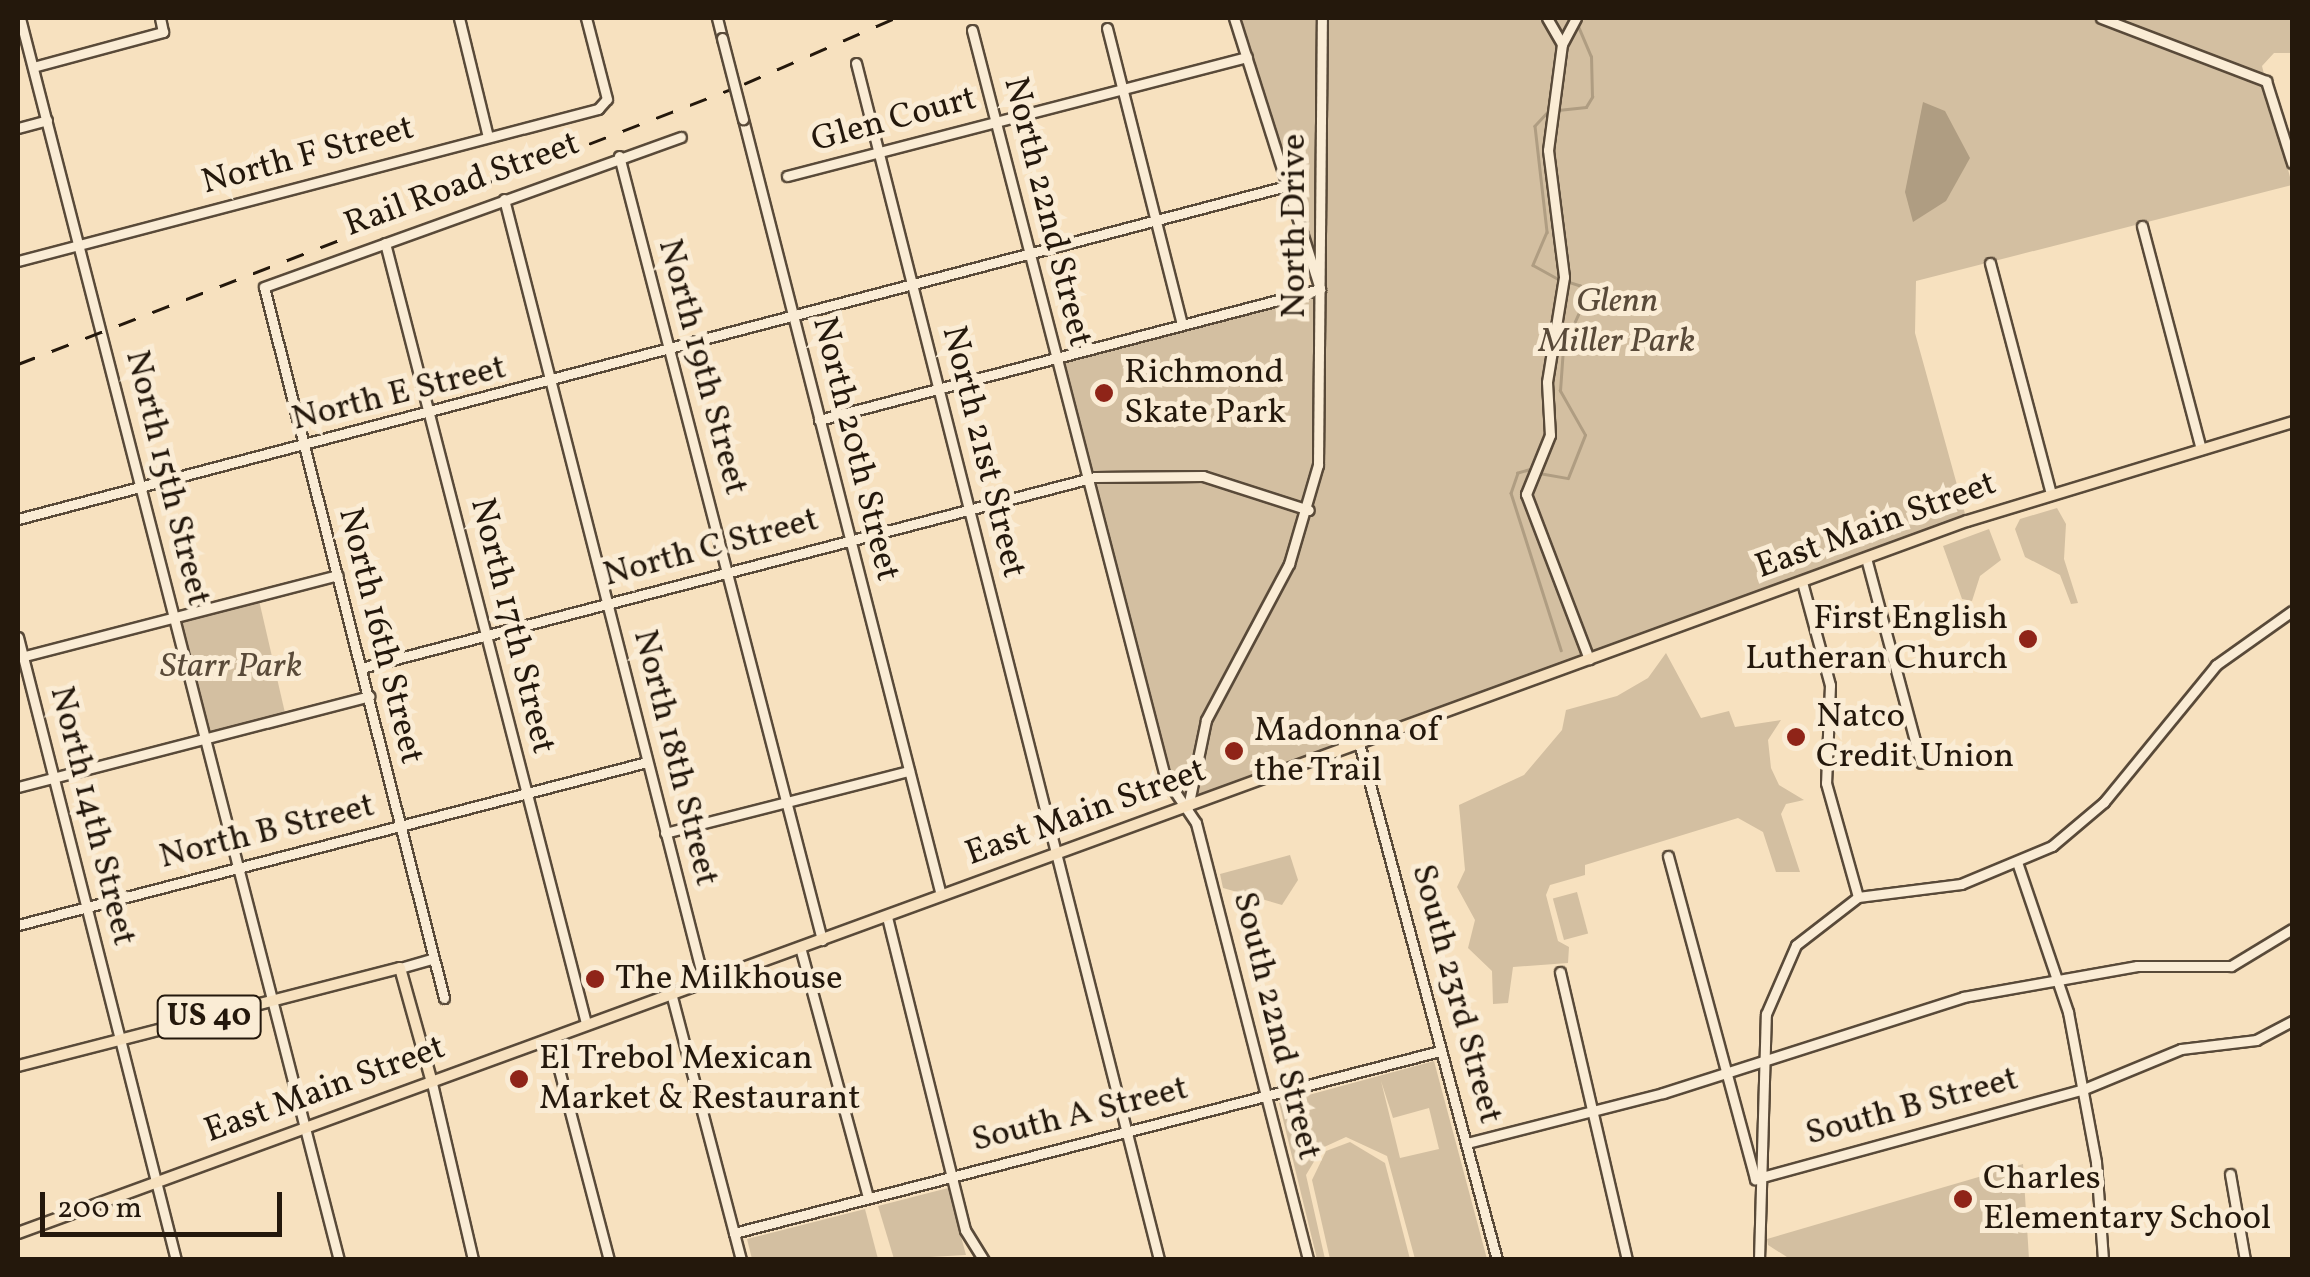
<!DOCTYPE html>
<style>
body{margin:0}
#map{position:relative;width:2310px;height:1277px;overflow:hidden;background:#f7e1bf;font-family:Vollkorn,serif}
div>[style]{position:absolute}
.green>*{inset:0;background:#d3bfa1;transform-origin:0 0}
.water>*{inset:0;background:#af9d82}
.stream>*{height:2.5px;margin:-1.25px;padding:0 1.25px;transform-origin:1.25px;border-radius:1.25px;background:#af9d82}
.roads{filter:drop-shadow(2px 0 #594a39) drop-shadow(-2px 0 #594a39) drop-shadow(0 2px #594a39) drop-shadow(0 -2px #594a39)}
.minor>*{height:9px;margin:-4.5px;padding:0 4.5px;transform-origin:4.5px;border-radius:4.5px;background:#faecd5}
.major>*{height:10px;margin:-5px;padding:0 5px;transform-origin:5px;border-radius:5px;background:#f7e1bf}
.rail>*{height:2.5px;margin-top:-1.25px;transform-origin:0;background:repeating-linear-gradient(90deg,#24180c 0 18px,transparent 0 36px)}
.bridges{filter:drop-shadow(2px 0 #594a39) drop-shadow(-2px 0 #594a39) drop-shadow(0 2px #594a39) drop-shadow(0 -2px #594a39)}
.minor-bridge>*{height:9px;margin:-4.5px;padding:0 4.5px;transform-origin:4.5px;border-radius:4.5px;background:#faecd5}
.dots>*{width:28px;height:28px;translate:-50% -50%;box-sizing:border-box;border:5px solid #faecd5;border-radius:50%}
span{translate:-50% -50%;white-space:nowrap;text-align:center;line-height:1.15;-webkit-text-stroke:10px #faecd5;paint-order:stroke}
.shield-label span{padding:2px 8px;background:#faecd5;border:2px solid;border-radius:8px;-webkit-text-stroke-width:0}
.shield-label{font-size:32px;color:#24180c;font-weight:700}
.street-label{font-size:35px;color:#24180c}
.park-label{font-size:35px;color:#594a39;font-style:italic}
.poi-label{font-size:35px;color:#24180c}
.left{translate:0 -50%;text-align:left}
.right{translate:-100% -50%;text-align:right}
.frame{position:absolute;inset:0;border:20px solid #24180c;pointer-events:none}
.scale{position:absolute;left:40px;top:1192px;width:242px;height:45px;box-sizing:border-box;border:5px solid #24180c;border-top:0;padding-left:12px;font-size:30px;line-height:35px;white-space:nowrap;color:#24180c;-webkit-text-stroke:8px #faecd5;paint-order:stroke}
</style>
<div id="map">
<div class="green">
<i style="clip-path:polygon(1234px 18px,2292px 18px,2292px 53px,2274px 53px,2262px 66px,2292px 185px,1916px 281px,1915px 333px,1967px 521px,1188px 807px,1172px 789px,1055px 358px,1320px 289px)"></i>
<i style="clip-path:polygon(2057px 508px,2066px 524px,2064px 559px,2078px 603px,2071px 604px,2060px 575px,2025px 557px,2015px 529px,2020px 519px)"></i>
<i style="clip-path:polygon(1989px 529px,2001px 560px,1980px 576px,1972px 601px,1962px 599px,1943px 546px)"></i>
<i style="left:258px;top:596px;width:124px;height:86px;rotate:77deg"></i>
<i style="clip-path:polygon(1666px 653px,1701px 718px,1729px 711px,1735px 727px,1781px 720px,1768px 740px,1771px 768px,1779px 785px,1804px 800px,1786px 804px,1781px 814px,1800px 872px,1776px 872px,1763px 832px,1738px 818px,1585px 865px,1585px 875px,1550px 885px,1546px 895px,1558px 941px,1569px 947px,1568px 963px,1513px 967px,1508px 1003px,1493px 1004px,1492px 971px,1468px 948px,1475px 920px,1457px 887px,1465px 870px,1459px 805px,1524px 775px,1562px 730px,1566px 710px,1617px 696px,1648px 678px)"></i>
<i style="clip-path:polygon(1290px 855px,1298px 880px,1282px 905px,1223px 888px,1220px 874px)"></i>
<i style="left:1577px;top:892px;width:43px;height:25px;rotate:75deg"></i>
<i style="clip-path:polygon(evenodd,1434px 1061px,1487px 1259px,1415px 1259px,1387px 1156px,1346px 1137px,1322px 1148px,1306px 1175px,1325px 1259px,1317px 1259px,1279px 1103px,1434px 1061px,1381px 1081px,1393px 1118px,1429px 1108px,1439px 1149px,1400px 1158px,1381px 1081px)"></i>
<i style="clip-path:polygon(1350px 1142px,1385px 1163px,1410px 1259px,1330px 1259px,1312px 1180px,1326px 1151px)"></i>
<i style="clip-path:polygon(2023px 1164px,2029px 1259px,1790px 1259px,1768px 1245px,1767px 1239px)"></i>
<i style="clip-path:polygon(948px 1188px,966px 1255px,894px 1259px,878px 1206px)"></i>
<i style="clip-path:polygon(865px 1209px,878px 1259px,752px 1259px,747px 1239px)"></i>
</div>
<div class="water">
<i style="clip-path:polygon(1923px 102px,1945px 111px,1970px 158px,1946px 201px,1913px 222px,1905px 192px)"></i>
</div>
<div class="stream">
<i style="left:1550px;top:110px;width:22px;rotate:133deg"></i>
<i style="left:1535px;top:126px;width:107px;rotate:83.5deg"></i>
<i style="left:1547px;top:232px;width:36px;rotate:113deg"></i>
<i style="left:1533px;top:265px;width:31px;rotate:29deg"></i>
<i style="left:1558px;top:110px;width:28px;rotate:-6deg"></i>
<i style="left:1586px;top:107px;width:12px;rotate:-59deg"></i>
<i style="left:1592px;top:97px;width:40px;rotate:-91.4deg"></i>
<i style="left:1591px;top:57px;width:36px;rotate:-113deg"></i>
<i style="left:1532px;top:469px;width:15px;rotate:164deg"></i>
<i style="left:1518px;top:473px;width:21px;rotate:109deg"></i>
<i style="left:1511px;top:493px;width:165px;rotate:72.3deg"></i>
<i style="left:1539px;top:473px;width:29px;rotate:10deg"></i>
<i style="left:1568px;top:478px;width:46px;rotate:-68.4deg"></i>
<i style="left:1585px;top:435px;width:51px;rotate:-119.6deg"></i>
<i style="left:1560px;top:391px;width:43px;rotate:-86deg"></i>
<i style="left:1563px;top:348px;width:44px;rotate:-65.8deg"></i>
<i style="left:1581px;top:308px;width:22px;rotate:-93deg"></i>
<i style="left:1580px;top:286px;width:13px;rotate:-162deg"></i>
</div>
<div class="roads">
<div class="minor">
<i style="left:20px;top:18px;width:1282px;rotate:75.6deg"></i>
<i style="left:459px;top:18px;width:122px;rotate:76.3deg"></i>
<i style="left:717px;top:18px;width:21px;rotate:76deg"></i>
<i style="left:1547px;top:18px;width:30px;rotate:60deg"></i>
<i style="left:1576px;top:18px;width:30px;rotate:118deg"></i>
<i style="left:1562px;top:44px;width:107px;rotate:97.5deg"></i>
<i style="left:1548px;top:150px;width:128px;rotate:82.8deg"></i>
<i style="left:1564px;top:277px;width:106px;rotate:99.2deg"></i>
<i style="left:1547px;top:382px;width:53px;rotate:86.8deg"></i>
<i style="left:1550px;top:435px;width:64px;rotate:112.1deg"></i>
<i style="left:1526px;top:494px;width:177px;rotate:69.1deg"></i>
<i style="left:2101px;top:18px;width:177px;rotate:20.9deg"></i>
<i style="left:2266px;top:81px;width:86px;rotate:72.4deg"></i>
<i style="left:1107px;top:28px;width:306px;rotate:75.8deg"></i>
<i style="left:972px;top:30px;width:772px;rotate:75.51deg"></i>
<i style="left:1165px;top:777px;width:55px;rotate:56deg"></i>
<i style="left:1196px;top:823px;width:451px;rotate:75.6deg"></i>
<i style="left:856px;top:63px;width:1235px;rotate:75.79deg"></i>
<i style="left:33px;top:67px;width:135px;rotate:-15.1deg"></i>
<i style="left:163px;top:32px;width:14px;rotate:-102deg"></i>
<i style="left:743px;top:119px;width:801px;rotate:75.69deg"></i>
<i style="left:18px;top:128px;width:30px;rotate:-15deg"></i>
<i style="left:619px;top:156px;width:810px;rotate:75.48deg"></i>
<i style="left:787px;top:176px;width:475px;rotate:-14.5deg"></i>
<i style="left:504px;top:199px;width:808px;rotate:75.67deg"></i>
<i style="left:2142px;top:226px;width:231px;rotate:75.2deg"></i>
<i style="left:385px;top:243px;width:805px;rotate:75.55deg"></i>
<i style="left:18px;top:261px;width:600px;rotate:-14.69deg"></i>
<i style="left:598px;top:109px;width:13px;rotate:-48deg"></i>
<i style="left:607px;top:99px;width:84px;rotate:-104.5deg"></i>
<i style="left:1990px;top:263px;width:239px;rotate:75.2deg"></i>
<i style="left:819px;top:420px;width:518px;rotate:-14.65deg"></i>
<i style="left:1320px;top:289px;width:284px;rotate:-107.6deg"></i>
<i style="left:18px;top:519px;width:1308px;rotate:-14.71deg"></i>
<i style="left:1866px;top:558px;width:212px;rotate:75deg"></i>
<i style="left:1802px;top:582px;width:107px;rotate:74.8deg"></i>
<i style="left:1830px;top:685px;width:98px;rotate:92.3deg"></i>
<i style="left:1826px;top:783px;width:118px;rotate:74.3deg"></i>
<i style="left:18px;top:637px;width:643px;rotate:75.77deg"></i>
<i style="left:21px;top:657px;width:327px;rotate:-14.5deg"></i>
<i style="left:361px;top:668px;width:758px;rotate:-14.59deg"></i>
<i style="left:1095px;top:477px;width:108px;rotate:-0.5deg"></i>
<i style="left:1203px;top:476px;width:111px;rotate:17.8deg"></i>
<i style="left:1359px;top:743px;width:535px;rotate:75.05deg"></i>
<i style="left:18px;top:787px;width:363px;rotate:-14.5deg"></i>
<i style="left:1188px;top:807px;width:89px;rotate:-78.3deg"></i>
<i style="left:1206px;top:720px;width:177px;rotate:-62deg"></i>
<i style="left:1289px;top:564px;width:103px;rotate:-73.7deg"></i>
<i style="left:1318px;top:465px;width:447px;rotate:-89.5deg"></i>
<i style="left:665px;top:833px;width:252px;rotate:-14.3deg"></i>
<i style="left:1668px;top:856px;width:335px;rotate:74.9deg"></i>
<i style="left:1755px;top:1179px;width:341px;rotate:-15.3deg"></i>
<i style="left:2084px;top:1089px;width:105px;rotate:-22.4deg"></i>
<i style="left:2181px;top:1049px;width:76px;rotate:-6.8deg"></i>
<i style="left:2256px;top:1040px;width:41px;rotate:-27.8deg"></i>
<i style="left:2018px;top:865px;width:155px;rotate:71.2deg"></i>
<i style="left:2068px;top:1012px;width:153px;rotate:79.4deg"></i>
<i style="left:2096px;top:1162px;width:98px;rotate:85.9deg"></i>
<i style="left:887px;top:917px;width:323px;rotate:76deg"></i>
<i style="left:965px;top:1230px;width:36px;rotate:58deg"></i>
<i style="left:18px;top:925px;width:650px;rotate:-14.53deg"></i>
<i style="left:800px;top:947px;width:260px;rotate:74.8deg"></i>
<i style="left:400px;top:968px;width:35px;rotate:-16deg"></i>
<i style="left:1560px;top:972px;width:296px;rotate:76.9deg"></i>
<i style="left:671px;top:993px;width:276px;rotate:75.3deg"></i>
<i style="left:444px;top:998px;width:733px;rotate:-104.21deg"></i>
<i style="left:264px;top:287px;width:443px;rotate:-19.8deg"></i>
<i style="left:551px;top:1039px;width:228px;rotate:75.3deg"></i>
<i style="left:431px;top:1079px;width:186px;rotate:76.9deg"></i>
<i style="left:1467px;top:1143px;width:202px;rotate:-14.3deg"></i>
<i style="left:1663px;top:1093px;width:315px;rotate:-17.7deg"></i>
<i style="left:1963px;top:997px;width:177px;rotate:-10.1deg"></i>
<i style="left:2137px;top:966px;width:94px"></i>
<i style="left:2231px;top:966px;width:71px;rotate:-31.2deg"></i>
<i style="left:2230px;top:1174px;width:87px;rotate:80.1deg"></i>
<i style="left:734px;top:1233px;width:729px;rotate:-14.46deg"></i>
<i style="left:1759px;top:1260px;width:246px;rotate:-88.4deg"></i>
<i style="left:1766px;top:1014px;width:75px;rotate:-66.5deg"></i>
<i style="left:1796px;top:945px;width:78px;rotate:-37.7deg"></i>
<i style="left:1858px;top:897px;width:104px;rotate:-7.2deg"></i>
<i style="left:1961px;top:884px;width:99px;rotate:-22.7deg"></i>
<i style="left:2052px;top:846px;width:68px;rotate:-40.2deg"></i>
<i style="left:2104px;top:802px;width:177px;rotate:-50.7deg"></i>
<i style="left:2216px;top:665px;width:93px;rotate:-35.4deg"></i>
</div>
<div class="major">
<i style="left:18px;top:1066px;width:394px;rotate:-14.4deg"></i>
<i style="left:400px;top:968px;width:115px;rotate:74.4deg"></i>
<i style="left:18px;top:1233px;width:2075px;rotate:-20.07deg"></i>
<i style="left:1967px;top:521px;width:340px;rotate:-16.9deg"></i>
</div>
</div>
<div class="rail">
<i style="left:18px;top:364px;width:778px;rotate:-21.09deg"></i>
<i style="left:744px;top:84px;width:165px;rotate:-23.6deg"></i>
</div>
<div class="bridges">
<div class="minor-bridge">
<i style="left:722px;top:38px;width:84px;rotate:75.5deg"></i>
</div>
</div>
<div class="dots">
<i style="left:1104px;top:393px;background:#8f2418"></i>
<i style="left:2028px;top:639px;background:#8f2418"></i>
<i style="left:1796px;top:737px;background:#8f2418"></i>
<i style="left:1234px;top:751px;background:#8f2418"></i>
<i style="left:595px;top:979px;background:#8f2418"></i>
<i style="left:519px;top:1079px;background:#8f2418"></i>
<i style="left:1963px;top:1199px;background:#8f2418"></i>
</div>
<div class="shield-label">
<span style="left:209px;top:1017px">US 40</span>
</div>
<div class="street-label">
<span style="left:894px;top:120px;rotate:-15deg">Glen Court</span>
<span style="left:308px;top:156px;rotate:-15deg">North F Street</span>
<span style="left:462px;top:185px;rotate:-20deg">Rail Road Street</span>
<span style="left:1047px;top:212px;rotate:76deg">North 22nd Street</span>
<span style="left:1295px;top:226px;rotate:-90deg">North Drive</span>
<span style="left:702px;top:367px;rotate:75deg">North 19th Street</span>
<span style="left:399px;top:394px;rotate:-14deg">North E Street</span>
<span style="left:855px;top:449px;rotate:76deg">North 20th Street</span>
<span style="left:983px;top:452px;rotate:76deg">North 21st Street</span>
<span style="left:167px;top:478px;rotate:76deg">North 15th Street</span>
<span style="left:1876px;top:526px;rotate:-20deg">East Main Street</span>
<span style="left:711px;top:548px;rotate:-15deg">North C Street</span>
<span style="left:512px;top:626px;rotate:76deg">North 17th Street</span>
<span style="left:380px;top:636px;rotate:76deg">North 16th Street</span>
<span style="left:675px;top:758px;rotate:76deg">North 18th Street</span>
<span style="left:1086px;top:813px;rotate:-20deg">East Main Street</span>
<span style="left:92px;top:816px;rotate:76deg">North 14th Street</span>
<span style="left:267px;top:832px;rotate:-14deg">North B Street</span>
<span style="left:1456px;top:994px;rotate:75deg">South 23rd Street</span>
<span style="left:1276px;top:1026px;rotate:76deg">South 22nd Street</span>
<span style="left:325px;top:1090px;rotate:-20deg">East Main Street</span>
<span style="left:1912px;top:1107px;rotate:-15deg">South B Street</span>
<span style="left:1080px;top:1115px;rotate:-14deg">South A Street</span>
</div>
<div class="park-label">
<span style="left:1617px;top:322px">Glenn<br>Miller Park</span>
<span style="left:231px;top:667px">Starr Park</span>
</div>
<div class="poi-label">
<span class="left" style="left:1124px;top:393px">Richmond<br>Skate Park</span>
<span class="right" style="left:2008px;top:639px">First English<br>Lutheran Church</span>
<span class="left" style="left:1816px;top:737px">Natco<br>Credit Union</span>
<span class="left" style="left:1254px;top:751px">Madonna of<br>the Trail</span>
<span class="left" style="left:615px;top:979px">The Milkhouse</span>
<span class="left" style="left:539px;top:1079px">El Trebol Mexican<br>Market &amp; Restaurant</span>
<span class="left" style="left:1983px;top:1199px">Charles<br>Elementary School</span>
</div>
<div class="frame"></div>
<div class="scale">200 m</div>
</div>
